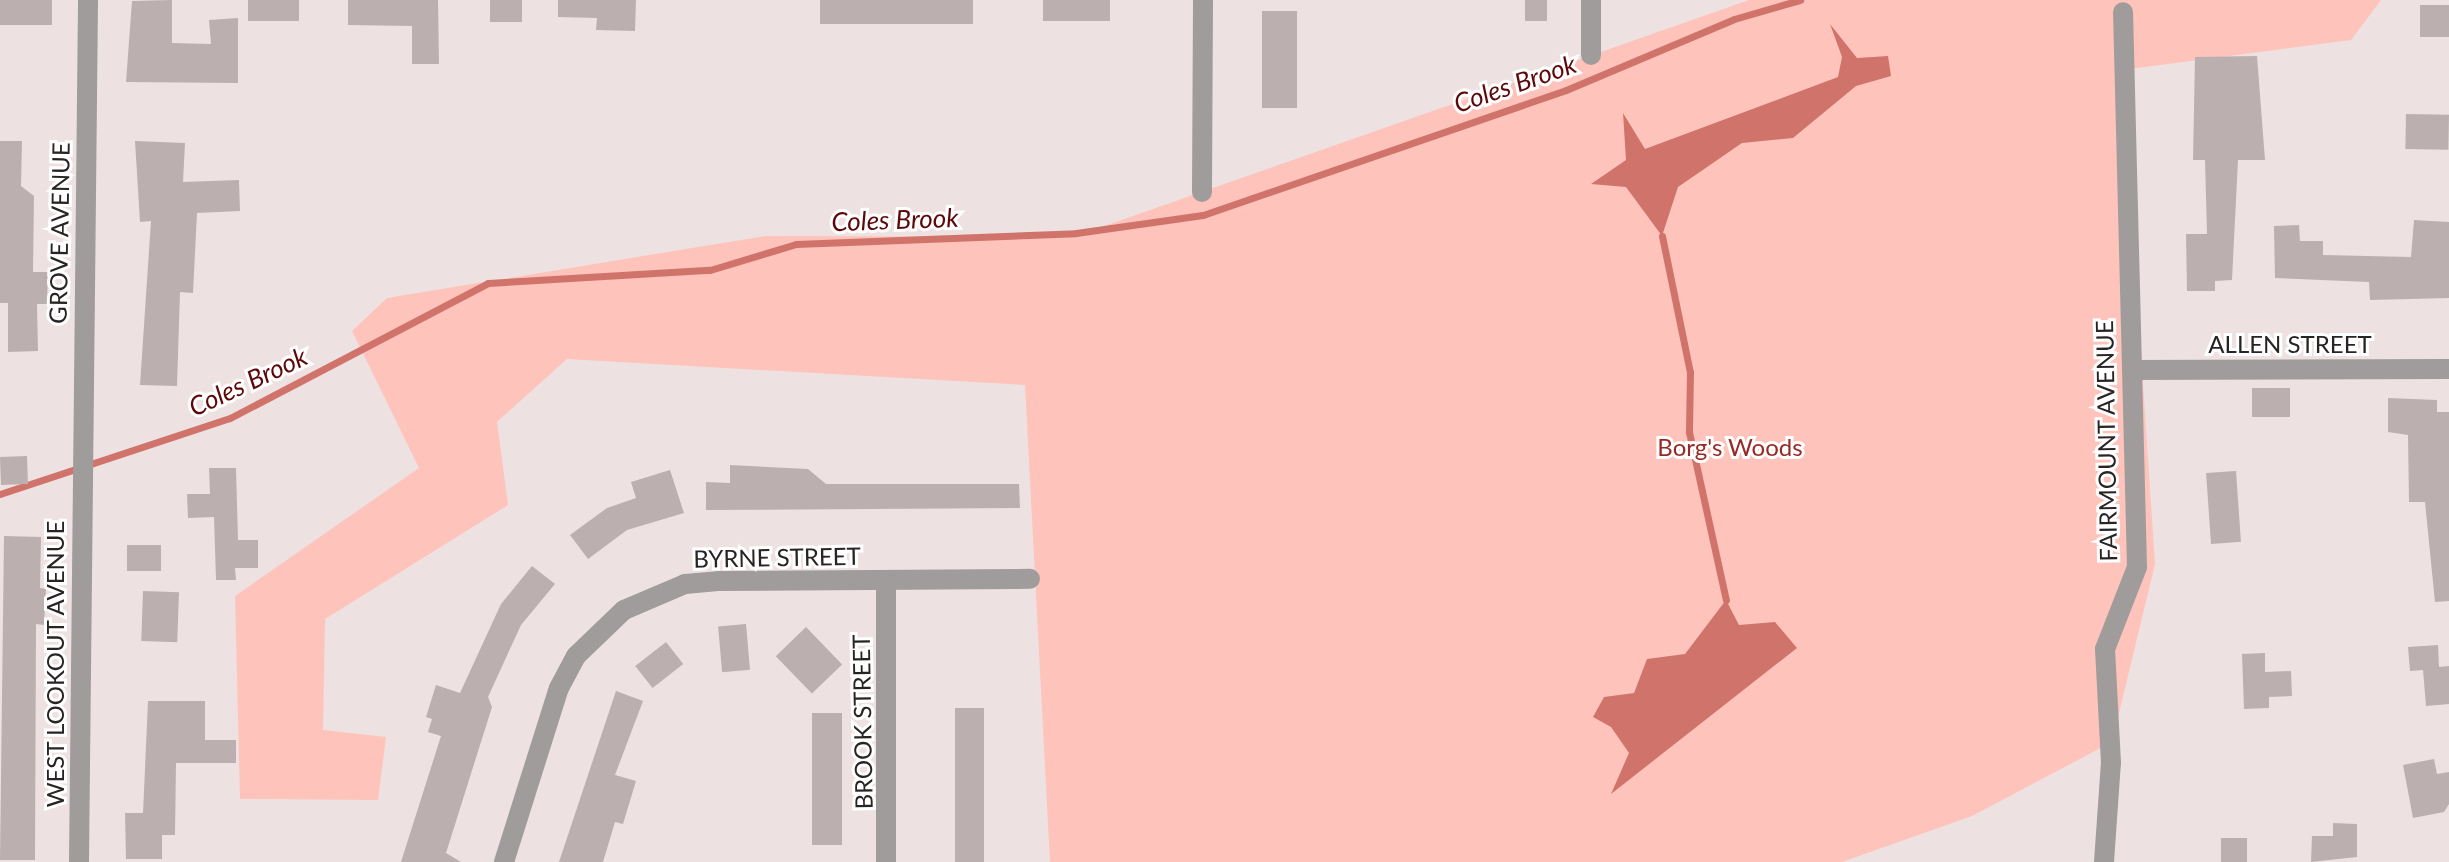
<!DOCTYPE html>
<style>
body{margin:0}
#map{position:relative;width:2449px;height:862px;overflow:hidden;background:#ede2e1;font-family:Lato,sans-serif}
div>[style]{position:absolute}
.green>*{inset:0;background:#fec3bb}
.water>*{inset:0;background:#d0746b}
.stream>*{height:7px;margin:-3.5px;padding:0 3.5px;transform-origin:3.5px;border-radius:3.5px;background:#d0746b}
.building>*{inset:0;background:#bbb0af;transform-origin:0 0}
.minor>*{height:20px;margin:-10px;padding:0 10px;transform-origin:10px;border-radius:10px;background:#a09c9b}
span{translate:-50% -50%;white-space:nowrap;text-align:center;line-height:1.15;-webkit-text-stroke:6px #fff;paint-order:stroke}
.street-label{font-size:24px;color:#282424}
.park-label{font-size:24px;color:#982a26}
.water-label{font-size:26px;color:#5d0709;font-style:italic}
</style>
<div id="map">
<div class="green">
<i style="clip-path:polygon(1749px 0,2381px 0,2351px 40px,2122px 70px,2155px 564px,2112px 742px,1972px 816px,1842px 862px,1050px 862px,1025px 385px,567px 359px,497px 422px,508px 505px,325px 619px,323px 730px,386px 737px,378px 800px,240px 799px,235px 596px,419px 468px,352px 331px,387px 298px,765px 236px,1073px 237px)"></i>
</div>
<div class="water">
<i style="clip-path:polygon(1830px 24px,1857px 58px,1888px 56px,1891px 76px,1856px 86px,1793px 138px,1742px 143px,1678px 187px,1662px 236px,1626px 187px,1591px 184px,1626px 160px,1623px 113px,1645px 149px,1838px 77px,1842px 57px)"></i>
<i style="clip-path:polygon(1726px 600px,1739px 625px,1775px 622px,1797px 648px,1611px 794px,1629px 753px,1611px 727px,1593px 717px,1604px 697px,1634px 693px,1647px 659px,1685px 654px)"></i>
</div>
<div class="stream">
<i style="left:1662px;top:236px;width:139px;rotate:78.4deg"></i>
<i style="left:1690px;top:372px;width:60px;rotate:91deg"></i>
<i style="left:1689px;top:432px;width:172px;rotate:77.6deg"></i>
<i style="left:0;top:494px;width:242px;rotate:-18.3deg"></i>
<i style="left:230px;top:418px;width:291px;rotate:-27.6deg"></i>
<i style="left:488px;top:283px;width:222px;rotate:-3.4deg"></i>
<i style="left:710px;top:270px;width:90px;rotate:-16.8deg"></i>
<i style="left:796px;top:244px;width:280px;rotate:-2.2deg"></i>
<i style="left:1076px;top:233px;width:128px;rotate:-8.1deg"></i>
<i style="left:1203px;top:215px;width:384px;rotate:-19deg"></i>
<i style="left:1566px;top:90px;width:182px;rotate:-22.9deg"></i>
<i style="left:1734px;top:19px;width:69px;rotate:-16.1deg"></i>
</div>
<div class="building">
<i style="left:0;top:0;width:52px;height:25px"></i>
<i style="clip-path:polygon(172px 0,172px 43px,211px 44px,209px 20px,238px 18px,238px 83px,126px 82px,132px 1px)"></i>
<i style="left:248px;top:0;width:51px;height:21px"></i>
<i style="clip-path:polygon(348px 0,438px 0,439px 64px,412px 64px,412px 26px,348px 25px)"></i>
<i style="left:490px;top:0;width:32px;height:22px"></i>
<i style="clip-path:polygon(558px 0,636px 0,635px 31px,596px 30px,597px 18px,558px 17px)"></i>
<i style="left:820px;top:0;width:153px;height:24px"></i>
<i style="left:1043px;top:0;width:67px;height:21px"></i>
<i style="left:1525px;top:0;width:22px;height:21px"></i>
<i style="left:2449px;top:5px;width:32px;height:29px;rotate:90deg"></i>
<i style="left:1262px;top:11px;width:35px;height:97px"></i>
<i style="clip-path:polygon(2257px 56px,2265px 160px,2238px 160px,2232px 280px,2215px 281px,2215px 291px,2187px 291px,2186px 234px,2207px 234px,2205px 160px,2193px 160px,2195px 57px)"></i>
<i style="left:2406px;top:114px;width:43px;height:35px;rotate:1deg"></i>
<i style="clip-path:polygon(0 141px,22px 141px,21px 186px,34px 196px,33px 272px,48px 272px,47px 304px,37px 304px,38px 351px,8px 352px,8px 303px,0 303px)"></i>
<i style="clip-path:polygon(135px 141px,185px 143px,183px 182px,239px 180px,240px 211px,197px 213px,193px 293px,180px 292px,177px 386px,140px 385px,151px 221px,140px 222px)"></i>
<i style="clip-path:polygon(2414px 220px,2449px 222px,2449px 298px,2370px 300px,2369px 282px,2275px 278px,2274px 226px,2299px 225px,2300px 241px,2323px 241px,2323px 255px,2411px 257px)"></i>
<i style="left:2252px;top:388px;width:38px;height:29px"></i>
<i style="clip-path:polygon(2388px 398px,2437px 400px,2437px 412px,2449px 412px,2449px 601px,2435px 602px,2425px 502px,2409px 502px,2408px 435px,2388px 432px)"></i>
<i style="left:27px;top:456px;width:28px;height:27px;rotate:88deg"></i>
<i style="clip-path:polygon(730px 465px,808px 469px,826px 484px,1019px 484px,1020px 508px,706px 510px,706px 482px,730px 483px)"></i>
<i style="clip-path:polygon(209px 468px,236px 468px,238px 540px,258px 540px,258px 568px,235px 568px,236px 580px,216px 580px,214px 517px,188px 518px,187px 494px,210px 494px)"></i>
<i style="clip-path:polygon(670px 470px,684px 513px,627px 530px,588px 559px,570px 535px,607px 508px,636px 498px,631px 482px)"></i>
<i style="left:2236px;top:471px;width:71px;height:30px;rotate:86deg"></i>
<i style="clip-path:polygon(4px 536px,41px 537px,40px 588px,46px 589px,44px 625px,36px 624px,35px 860px,0 860px)"></i>
<i style="left:127px;top:545px;width:34px;height:26px"></i>
<i style="clip-path:polygon(532px 566px,555px 584px,521px 625px,488px 697px,492px 707px,446px 853px,461px 862px,401px 862px,441px 736px,428px 732px,432px 719px,426px 717px,436px 685px,460px 693px,501px 604px)"></i>
<i style="left:143px;top:591px;width:36px;height:50px;rotate:2deg"></i>
<i style="left:746px;top:624px;width:46px;height:28px;rotate:85deg"></i>
<i style="left:806px;top:627px;width:52px;height:42px;rotate:46deg"></i>
<i style="left:666px;top:642px;width:28px;height:39px;rotate:52deg"></i>
<i style="clip-path:polygon(2438px 645px,2439px 667px,2449px 666px,2449px 704px,2426px 706px,2423px 670px,2410px 671px,2408px 647px)"></i>
<i style="clip-path:polygon(2265px 653px,2265px 672px,2291px 671px,2292px 696px,2269px 697px,2269px 708px,2244px 709px,2242px 654px)"></i>
<i style="clip-path:polygon(616px 691px,643px 701px,615px 775px,636px 781px,623px 824px,615px 822px,603px 862px,559px 862px)"></i>
<i style="clip-path:polygon(148px 701px,205px 701px,205px 740px,236px 740px,236px 763px,176px 763px,175px 835px,162px 835px,162px 859px,126px 859px,125px 813px,143px 813px)"></i>
<i style="left:955px;top:708px;width:29px;height:154px"></i>
<i style="left:812px;top:713px;width:30px;height:132px"></i>
<i style="clip-path:polygon(2434px 759px,2437px 774px,2449px 772px,2449px 804px,2444px 812px,2413px 818px,2403px 765px)"></i>
<i style="clip-path:polygon(2333px 823px,2357px 824px,2357px 857px,2311px 862px,2312px 836px,2333px 836px)"></i>
<i style="left:2221px;top:838px;width:26px;height:24px"></i>
</div>
<div class="minor">
<i style="left:1591px;top:0;width:55px;rotate:90deg"></i>
<i style="left:1202px;top:192px;width:192px;rotate:-89.7deg"></i>
<i style="left:2132px;top:370px;width:317px;rotate:-0.2deg"></i>
<i style="left:79px;top:862px;width:862px;rotate:-89.4deg"></i>
<i style="left:504px;top:862px;width:182px;rotate:-72.5deg"></i>
<i style="left:559px;top:688px;width:36px;rotate:-62deg"></i>
<i style="left:576px;top:656px;width:66px;rotate:-43.8deg"></i>
<i style="left:624px;top:610px;width:66px;rotate:-23.1deg"></i>
<i style="left:685px;top:584px;width:33px;rotate:-5deg"></i>
<i style="left:718px;top:581px;width:312px;rotate:-0.4deg"></i>
<i style="left:886px;top:862px;width:281px;rotate:-90deg"></i>
<i style="left:2104px;top:862px;width:99px;rotate:-86deg"></i>
<i style="left:2111px;top:763px;width:114px;rotate:-93deg"></i>
<i style="left:2105px;top:649px;width:88px;rotate:-68.7deg"></i>
<i style="left:2137px;top:567px;width:555px;rotate:-91.44deg"></i>
</div>
<div class="street-label">
<span style="left:59px;top:233px;rotate:-89deg">GROVE AVENUE</span>
<span style="left:2290px;top:344px">ALLEN STREET</span>
<span style="left:2106px;top:441px;rotate:-91deg">FAIRMOUNT AVENUE</span>
<span style="left:777px;top:557px;rotate:-1deg">BYRNE STREET</span>
<span style="left:55px;top:664px;rotate:-90deg">WEST LOOKOUT AVENUE</span>
<span style="left:862px;top:722px;rotate:-91deg">BROOK STREET</span>
</div>
<div class="park-label">
<span style="left:1730px;top:447px">Borg's Woods</span>
</div>
<div class="water-label">
<span style="left:1515px;top:84px;rotate:-19deg">Coles Brook</span>
<span style="left:895px;top:220px;rotate:-2deg">Coles Brook</span>
<span style="left:248px;top:382px;rotate:-25deg">Coles Brook</span>
</div>
</div>
